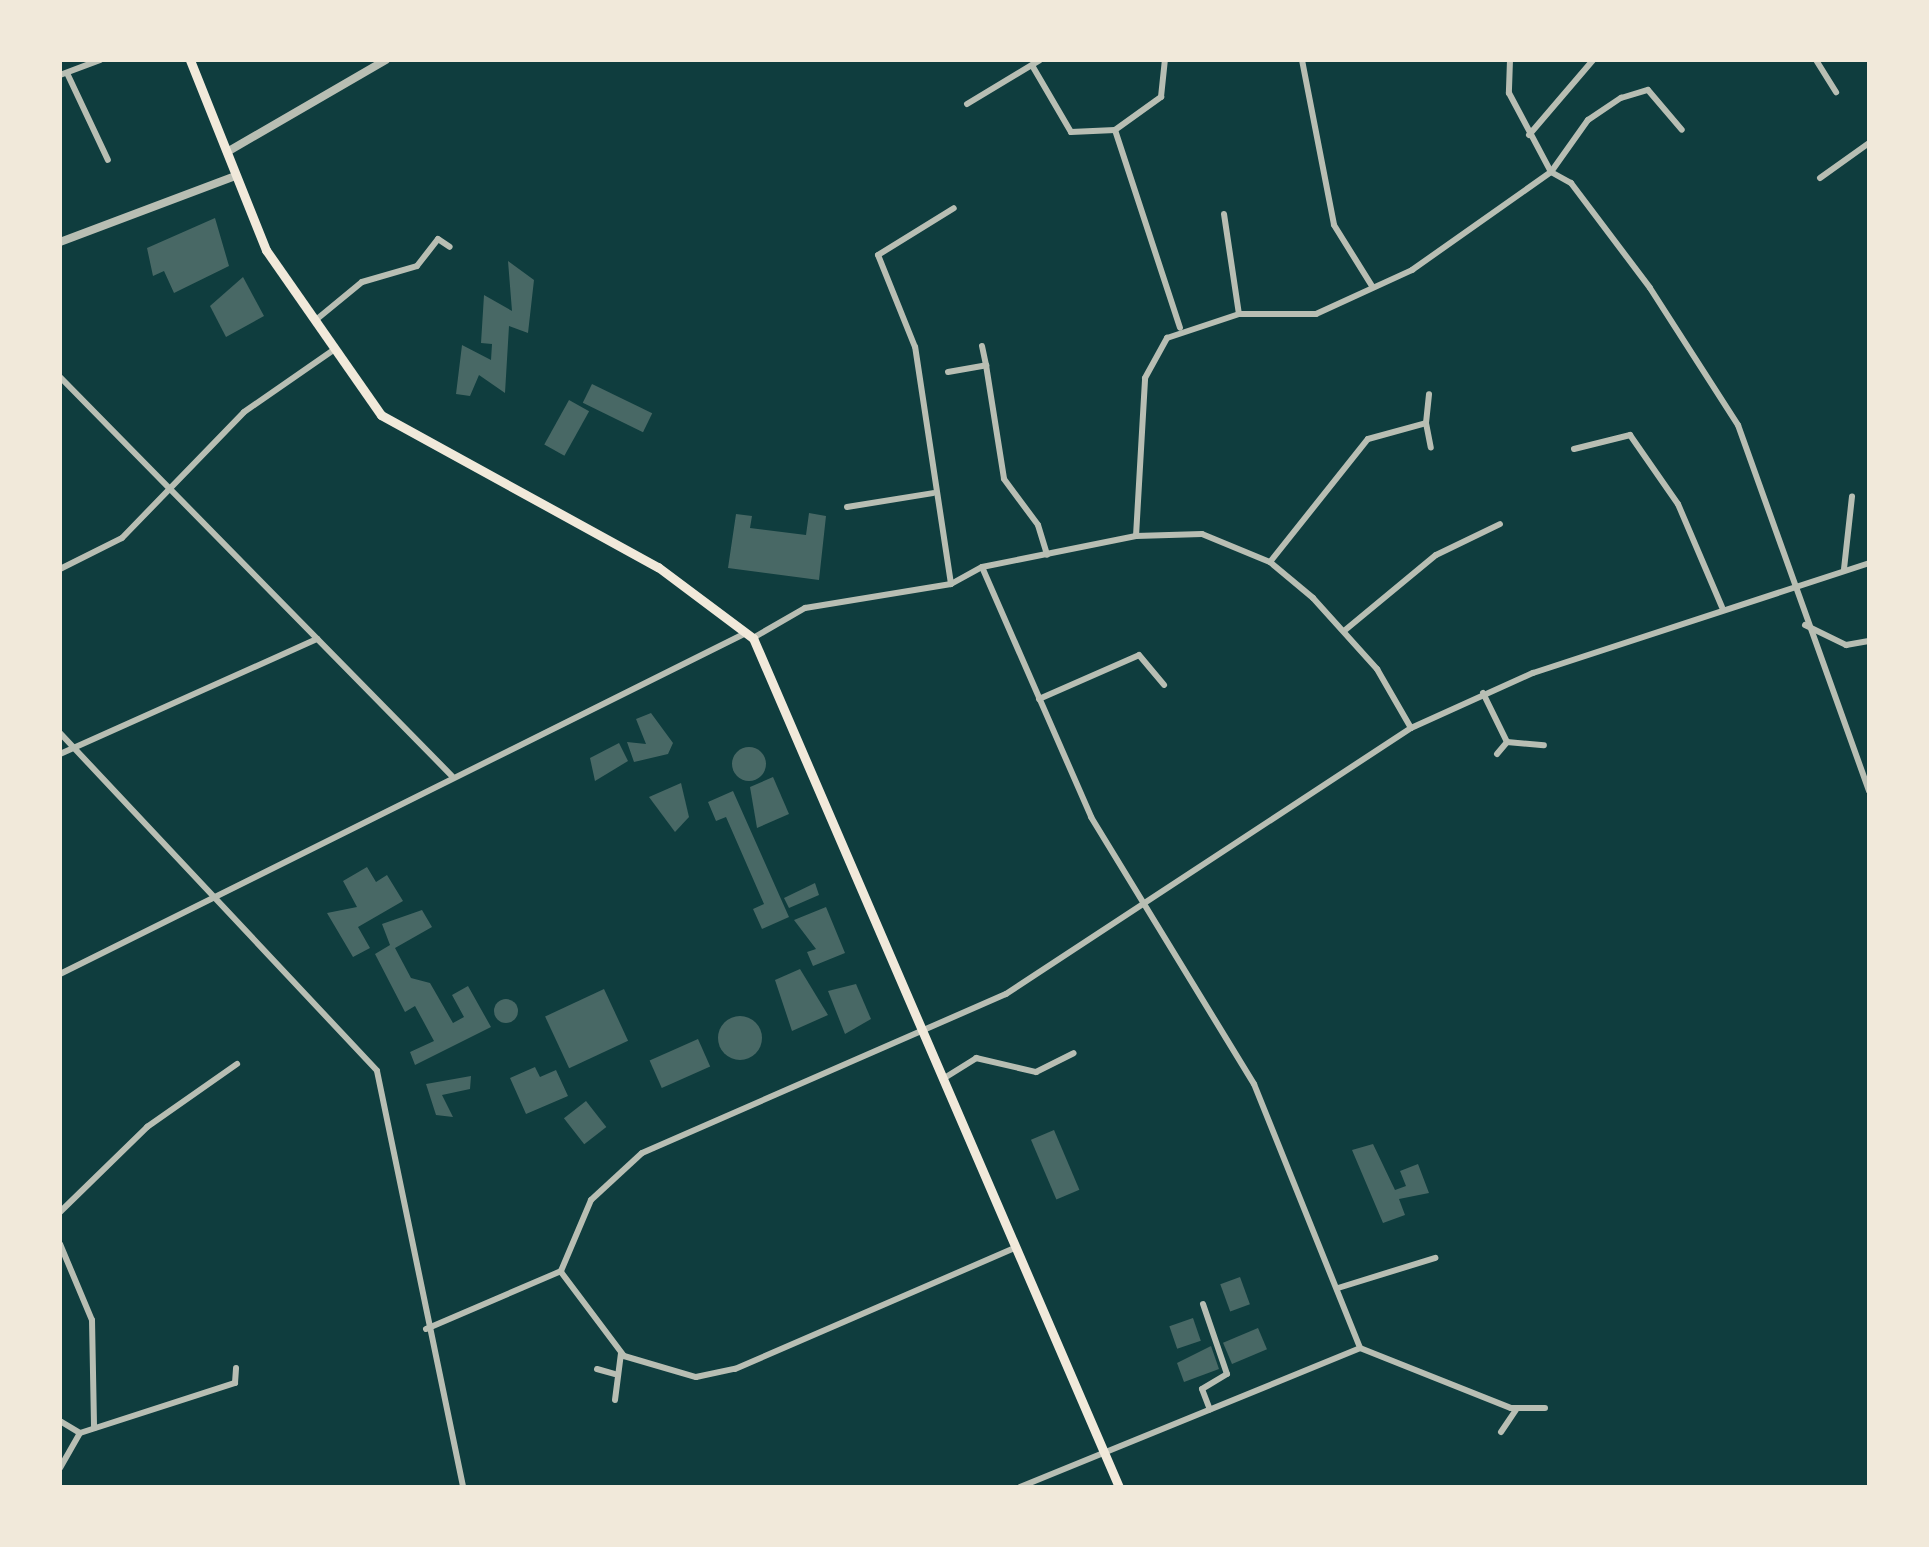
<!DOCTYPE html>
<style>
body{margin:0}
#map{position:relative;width:1929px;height:1547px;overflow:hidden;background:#0f3d3e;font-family:"Fira Sans",sans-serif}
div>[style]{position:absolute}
.building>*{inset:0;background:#486865;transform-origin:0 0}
.round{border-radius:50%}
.minor>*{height:6px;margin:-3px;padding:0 3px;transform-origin:3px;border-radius:3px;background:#b8beb3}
.tertiary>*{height:8px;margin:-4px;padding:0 4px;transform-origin:4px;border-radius:4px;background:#b8beb3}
.secondary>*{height:9px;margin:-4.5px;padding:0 4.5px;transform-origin:4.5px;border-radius:4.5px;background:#f1e9da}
span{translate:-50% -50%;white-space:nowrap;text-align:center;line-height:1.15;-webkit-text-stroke:10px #f1e9da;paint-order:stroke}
.frame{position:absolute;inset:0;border:62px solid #f1e9da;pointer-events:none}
</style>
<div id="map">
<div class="building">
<i style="clip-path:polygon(215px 218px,229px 266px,174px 293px,164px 271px,153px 276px,147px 248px)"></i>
<i style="clip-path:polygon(508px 261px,534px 280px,528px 333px,509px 326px,505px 393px,479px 375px,470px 396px,456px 394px,462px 345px,491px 360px,492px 344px,481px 343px,484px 295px,512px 311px)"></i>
<i style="clip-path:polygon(243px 277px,264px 316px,226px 337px,210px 306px)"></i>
<i style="left:592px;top:384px;width:67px;height:21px;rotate:26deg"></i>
<i style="left:569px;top:400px;width:23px;height:51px;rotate:29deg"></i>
<i style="clip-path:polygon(809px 513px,826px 516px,819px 580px,728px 568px,736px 514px,752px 516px,750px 528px,806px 535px)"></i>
<i style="clip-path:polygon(651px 713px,673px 743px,668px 754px,634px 762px,627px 742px,646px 744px,636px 719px)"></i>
<i style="clip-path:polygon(619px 743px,628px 761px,595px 781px,590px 758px)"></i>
<i class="round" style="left:732px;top:747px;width:34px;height:34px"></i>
<i style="clip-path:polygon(773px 777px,789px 814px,757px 828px,750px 787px)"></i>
<i style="clip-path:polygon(681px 783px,689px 817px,675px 832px,649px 797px)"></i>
<i style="clip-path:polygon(733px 791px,789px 917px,762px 929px,753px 909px,764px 904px,726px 817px,716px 821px,708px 802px)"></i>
<i style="clip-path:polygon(367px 867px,376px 882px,387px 875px,403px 901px,358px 927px,370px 948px,353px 957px,327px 913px,357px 907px,343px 881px)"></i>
<i style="clip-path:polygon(815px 883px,819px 895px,789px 908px,784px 898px)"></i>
<i style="clip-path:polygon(826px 907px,845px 953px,813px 966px,807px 952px,816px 949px,794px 920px)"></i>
<i style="clip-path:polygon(422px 910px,432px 927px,395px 948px,411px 978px,430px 983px,453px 1023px,464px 1017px,452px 995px,468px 986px,491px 1027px,415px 1065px,410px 1052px,434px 1041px,415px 1006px,405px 1012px,375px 954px,390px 945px,382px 924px)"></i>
<i style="clip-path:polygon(800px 969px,828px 1015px,792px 1031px,775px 980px)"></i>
<i style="clip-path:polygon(856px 984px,871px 1019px,845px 1034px,828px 991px)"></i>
<i style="left:604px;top:989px;width:57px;height:65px;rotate:65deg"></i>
<i class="round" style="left:494px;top:999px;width:24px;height:24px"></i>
<i class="round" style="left:718px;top:1016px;width:44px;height:44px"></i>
<i style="left:698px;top:1039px;width:30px;height:53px;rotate:66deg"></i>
<i style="clip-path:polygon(535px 1067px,540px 1077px,556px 1070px,568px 1096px,526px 1114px,510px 1078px)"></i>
<i style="clip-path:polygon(471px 1076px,470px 1089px,442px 1095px,453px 1117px,436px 1115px,426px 1084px)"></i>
<i style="left:586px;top:1101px;width:33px;height:28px;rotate:52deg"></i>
<i style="left:1054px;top:1130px;width:65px;height:25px;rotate:67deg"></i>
<i style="clip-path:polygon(1373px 1144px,1395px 1190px,1406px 1186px,1400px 1171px,1418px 1164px,1429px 1193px,1399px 1199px,1405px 1215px,1383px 1223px,1352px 1150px)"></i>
<i style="left:1240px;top:1277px;width:29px;height:21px;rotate:70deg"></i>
<i style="left:1193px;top:1318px;width:24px;height:25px;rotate:71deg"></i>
<i style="left:1258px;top:1328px;width:23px;height:38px;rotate:67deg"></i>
<i style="clip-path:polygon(1211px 1346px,1219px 1369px,1184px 1382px,1177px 1363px)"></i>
</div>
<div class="minor">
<i style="left:1302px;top:60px;width:168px;rotate:79deg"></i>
<i style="left:1334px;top:225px;width:72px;rotate:58.1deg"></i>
<i style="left:1510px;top:60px;width:33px;rotate:92deg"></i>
<i style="left:1509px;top:93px;width:89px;rotate:62deg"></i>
<i style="left:1551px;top:172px;width:23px;rotate:29deg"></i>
<i style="left:1571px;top:183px;width:131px;rotate:53deg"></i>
<i style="left:1650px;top:288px;width:163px;rotate:57.3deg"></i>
<i style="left:1738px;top:425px;width:389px;rotate:70.3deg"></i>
<i style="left:1816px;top:60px;width:38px;rotate:58deg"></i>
<i style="left:1033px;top:67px;width:75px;rotate:59.7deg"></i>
<i style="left:1071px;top:132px;width:44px;rotate:-2.6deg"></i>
<i style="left:1115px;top:130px;width:208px;rotate:71.8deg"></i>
<i style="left:67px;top:73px;width:96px;rotate:64.8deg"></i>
<i style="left:60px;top:75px;width:43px;rotate:-20.6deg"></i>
<i style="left:967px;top:104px;width:85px;rotate:-31.1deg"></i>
<i style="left:1115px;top:130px;width:57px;rotate:-35.7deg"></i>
<i style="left:1161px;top:97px;width:37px;rotate:-84deg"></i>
<i style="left:1529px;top:135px;width:99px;rotate:-49.5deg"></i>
<i style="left:1820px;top:178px;width:60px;rotate:-35.5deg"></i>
<i style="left:1224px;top:214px;width:101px;rotate:81.5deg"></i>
<i style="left:317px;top:319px;width:58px;rotate:-39.4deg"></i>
<i style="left:362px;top:282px;width:57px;rotate:-16.2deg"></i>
<i style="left:417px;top:266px;width:34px;rotate:-52deg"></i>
<i style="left:438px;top:239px;width:14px;rotate:34deg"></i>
<i style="left:982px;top:346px;width:19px;rotate:78deg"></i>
<i style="left:948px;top:372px;width:39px;rotate:-10deg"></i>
<i style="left:986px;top:365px;width:115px;rotate:81deg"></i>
<i style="left:1004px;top:479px;width:57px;rotate:53.5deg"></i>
<i style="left:1038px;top:525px;width:31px;rotate:73deg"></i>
<i style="left:60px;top:377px;width:559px;rotate:45.51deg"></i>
<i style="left:1426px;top:423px;width:29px;rotate:-84deg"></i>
<i style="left:1574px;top:449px;width:58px;rotate:-14deg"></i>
<i style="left:1630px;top:435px;width:84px;rotate:55.2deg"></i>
<i style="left:1678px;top:504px;width:112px;rotate:66.9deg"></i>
<i style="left:847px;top:507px;width:87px;rotate:-9.2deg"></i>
<i style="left:1136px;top:536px;width:158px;rotate:-86.7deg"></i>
<i style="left:1145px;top:378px;width:46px;rotate:-61.2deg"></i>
<i style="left:1167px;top:338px;width:76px;rotate:-18.4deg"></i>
<i style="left:1239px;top:314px;width:77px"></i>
<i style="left:1316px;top:314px;width:106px;rotate:-24.6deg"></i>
<i style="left:1412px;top:270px;width:170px;rotate:-35.2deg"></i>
<i style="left:1551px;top:172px;width:64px;rotate:-54.6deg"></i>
<i style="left:1588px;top:120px;width:40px;rotate:-34deg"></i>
<i style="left:1621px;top:98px;width:28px;rotate:-17deg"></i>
<i style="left:1648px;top:90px;width:52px;rotate:49.6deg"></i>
<i style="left:1270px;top:562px;width:157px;rotate:-51.5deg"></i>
<i style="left:1368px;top:439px;width:60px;rotate:-15.4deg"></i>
<i style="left:1426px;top:423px;width:25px;rotate:79deg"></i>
<i style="left:982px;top:567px;width:273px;rotate:66.4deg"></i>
<i style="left:1091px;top:817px;width:313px;rotate:58.6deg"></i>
<i style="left:1254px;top:1084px;width:284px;rotate:68.1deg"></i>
<i style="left:60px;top:569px;width:69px;rotate:-26.6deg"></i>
<i style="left:122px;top:538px;width:175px;rotate:-45.9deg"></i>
<i style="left:244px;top:412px;width:111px;rotate:-34.7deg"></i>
<i style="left:1844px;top:569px;width:73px;rotate:-83.7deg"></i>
<i style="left:951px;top:584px;width:240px;rotate:-98.6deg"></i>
<i style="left:915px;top:347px;width:99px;rotate:-111.9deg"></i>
<i style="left:878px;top:255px;width:89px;rotate:-31.7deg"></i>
<i style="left:1805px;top:625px;width:46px;rotate:26deg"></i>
<i style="left:1846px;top:645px;width:23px;rotate:-10deg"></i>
<i style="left:1344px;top:631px;width:119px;rotate:-39.6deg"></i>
<i style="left:1436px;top:555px;width:71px;rotate:-25.8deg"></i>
<i style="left:753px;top:638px;width:60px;rotate:-30deg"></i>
<i style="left:805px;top:608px;width:148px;rotate:-9.3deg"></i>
<i style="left:951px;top:584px;width:35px;rotate:-29deg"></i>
<i style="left:982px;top:567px;width:157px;rotate:-11.4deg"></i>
<i style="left:1136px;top:536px;width:66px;rotate:-1.7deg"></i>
<i style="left:1202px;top:534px;width:74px;rotate:22.4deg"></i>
<i style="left:1270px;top:562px;width:56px;rotate:39.9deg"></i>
<i style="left:1313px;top:598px;width:96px;rotate:48deg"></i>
<i style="left:1377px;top:669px;width:68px;rotate:60deg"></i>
<i style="left:1483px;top:693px;width:55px;rotate:63.9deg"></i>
<i style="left:1507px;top:742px;width:37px;rotate:5deg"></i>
<i style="left:1039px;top:699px;width:109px;rotate:-23.7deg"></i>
<i style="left:1139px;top:655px;width:39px;rotate:50deg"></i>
<i style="left:60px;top:733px;width:463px;rotate:46.8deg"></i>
<i style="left:377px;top:1071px;width:425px;rotate:78.3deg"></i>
<i style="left:60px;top:754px;width:282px;rotate:-24.1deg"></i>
<i style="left:1497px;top:754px;width:16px;rotate:-50deg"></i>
<i style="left:60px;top:974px;width:766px;rotate:-26.43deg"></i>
<i style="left:946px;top:1077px;width:36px;rotate:-32deg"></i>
<i style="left:976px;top:1058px;width:62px;rotate:13.1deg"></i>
<i style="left:1036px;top:1072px;width:42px;rotate:-26.6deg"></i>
<i style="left:60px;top:1212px;width:122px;rotate:-44.3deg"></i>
<i style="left:147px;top:1127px;width:110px;rotate:-35deg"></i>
<i style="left:60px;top:1244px;width:82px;rotate:67.2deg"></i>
<i style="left:92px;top:1320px;width:108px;rotate:88.9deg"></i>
<i style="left:561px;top:1271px;width:77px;rotate:-67.1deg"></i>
<i style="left:591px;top:1200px;width:69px;rotate:-42.7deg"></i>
<i style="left:642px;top:1153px;width:397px;rotate:-23.6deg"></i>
<i style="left:1006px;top:994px;width:485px;rotate:-33.3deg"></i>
<i style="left:1411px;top:728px;width:134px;rotate:-24.3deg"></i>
<i style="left:1533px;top:673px;width:354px;rotate:-18.1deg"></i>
<i style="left:561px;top:1272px;width:105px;rotate:53.1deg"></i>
<i style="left:624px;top:1356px;width:75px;rotate:16.3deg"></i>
<i style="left:696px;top:1377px;width:40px;rotate:-12deg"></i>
<i style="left:735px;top:1369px;width:307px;rotate:-23.4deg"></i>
<i style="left:1338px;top:1288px;width:102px;rotate:-17.2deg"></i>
<i style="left:1203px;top:1304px;width:74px;rotate:71.1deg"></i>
<i style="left:1227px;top:1374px;width:29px;rotate:149deg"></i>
<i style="left:1202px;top:1389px;width:22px;rotate:69deg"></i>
<i style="left:426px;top:1329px;width:147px;rotate:-23.2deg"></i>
<i style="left:1360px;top:1348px;width:162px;rotate:21.7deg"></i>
<i style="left:1511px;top:1408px;width:34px"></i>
<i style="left:597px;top:1369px;width:18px;rotate:16deg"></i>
<i style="left:615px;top:1400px;width:47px;rotate:-82.7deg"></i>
<i style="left:60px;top:1421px;width:23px;rotate:31deg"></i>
<i style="left:1501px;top:1432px;width:27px;rotate:-56deg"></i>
<i style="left:60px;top:1468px;width:40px;rotate:-60.3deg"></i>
<i style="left:80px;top:1433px;width:163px;rotate:-17.9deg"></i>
<i style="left:235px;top:1383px;width:15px;rotate:-86deg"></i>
<i style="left:1020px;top:1487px;width:367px;rotate:-22.2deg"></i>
</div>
<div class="tertiary">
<i style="left:227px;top:152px;width:184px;rotate:-30.1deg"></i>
<i style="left:60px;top:242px;width:188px;rotate:-20.6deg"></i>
</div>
<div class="secondary">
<i style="left:190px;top:60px;width:205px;rotate:68.2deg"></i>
<i style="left:266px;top:250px;width:201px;rotate:55.1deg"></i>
<i style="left:381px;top:415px;width:316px;rotate:28.8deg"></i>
<i style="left:658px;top:567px;width:119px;rotate:36.8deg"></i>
<i style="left:753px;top:638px;width:925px;rotate:66.68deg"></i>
</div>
<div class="frame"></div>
</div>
